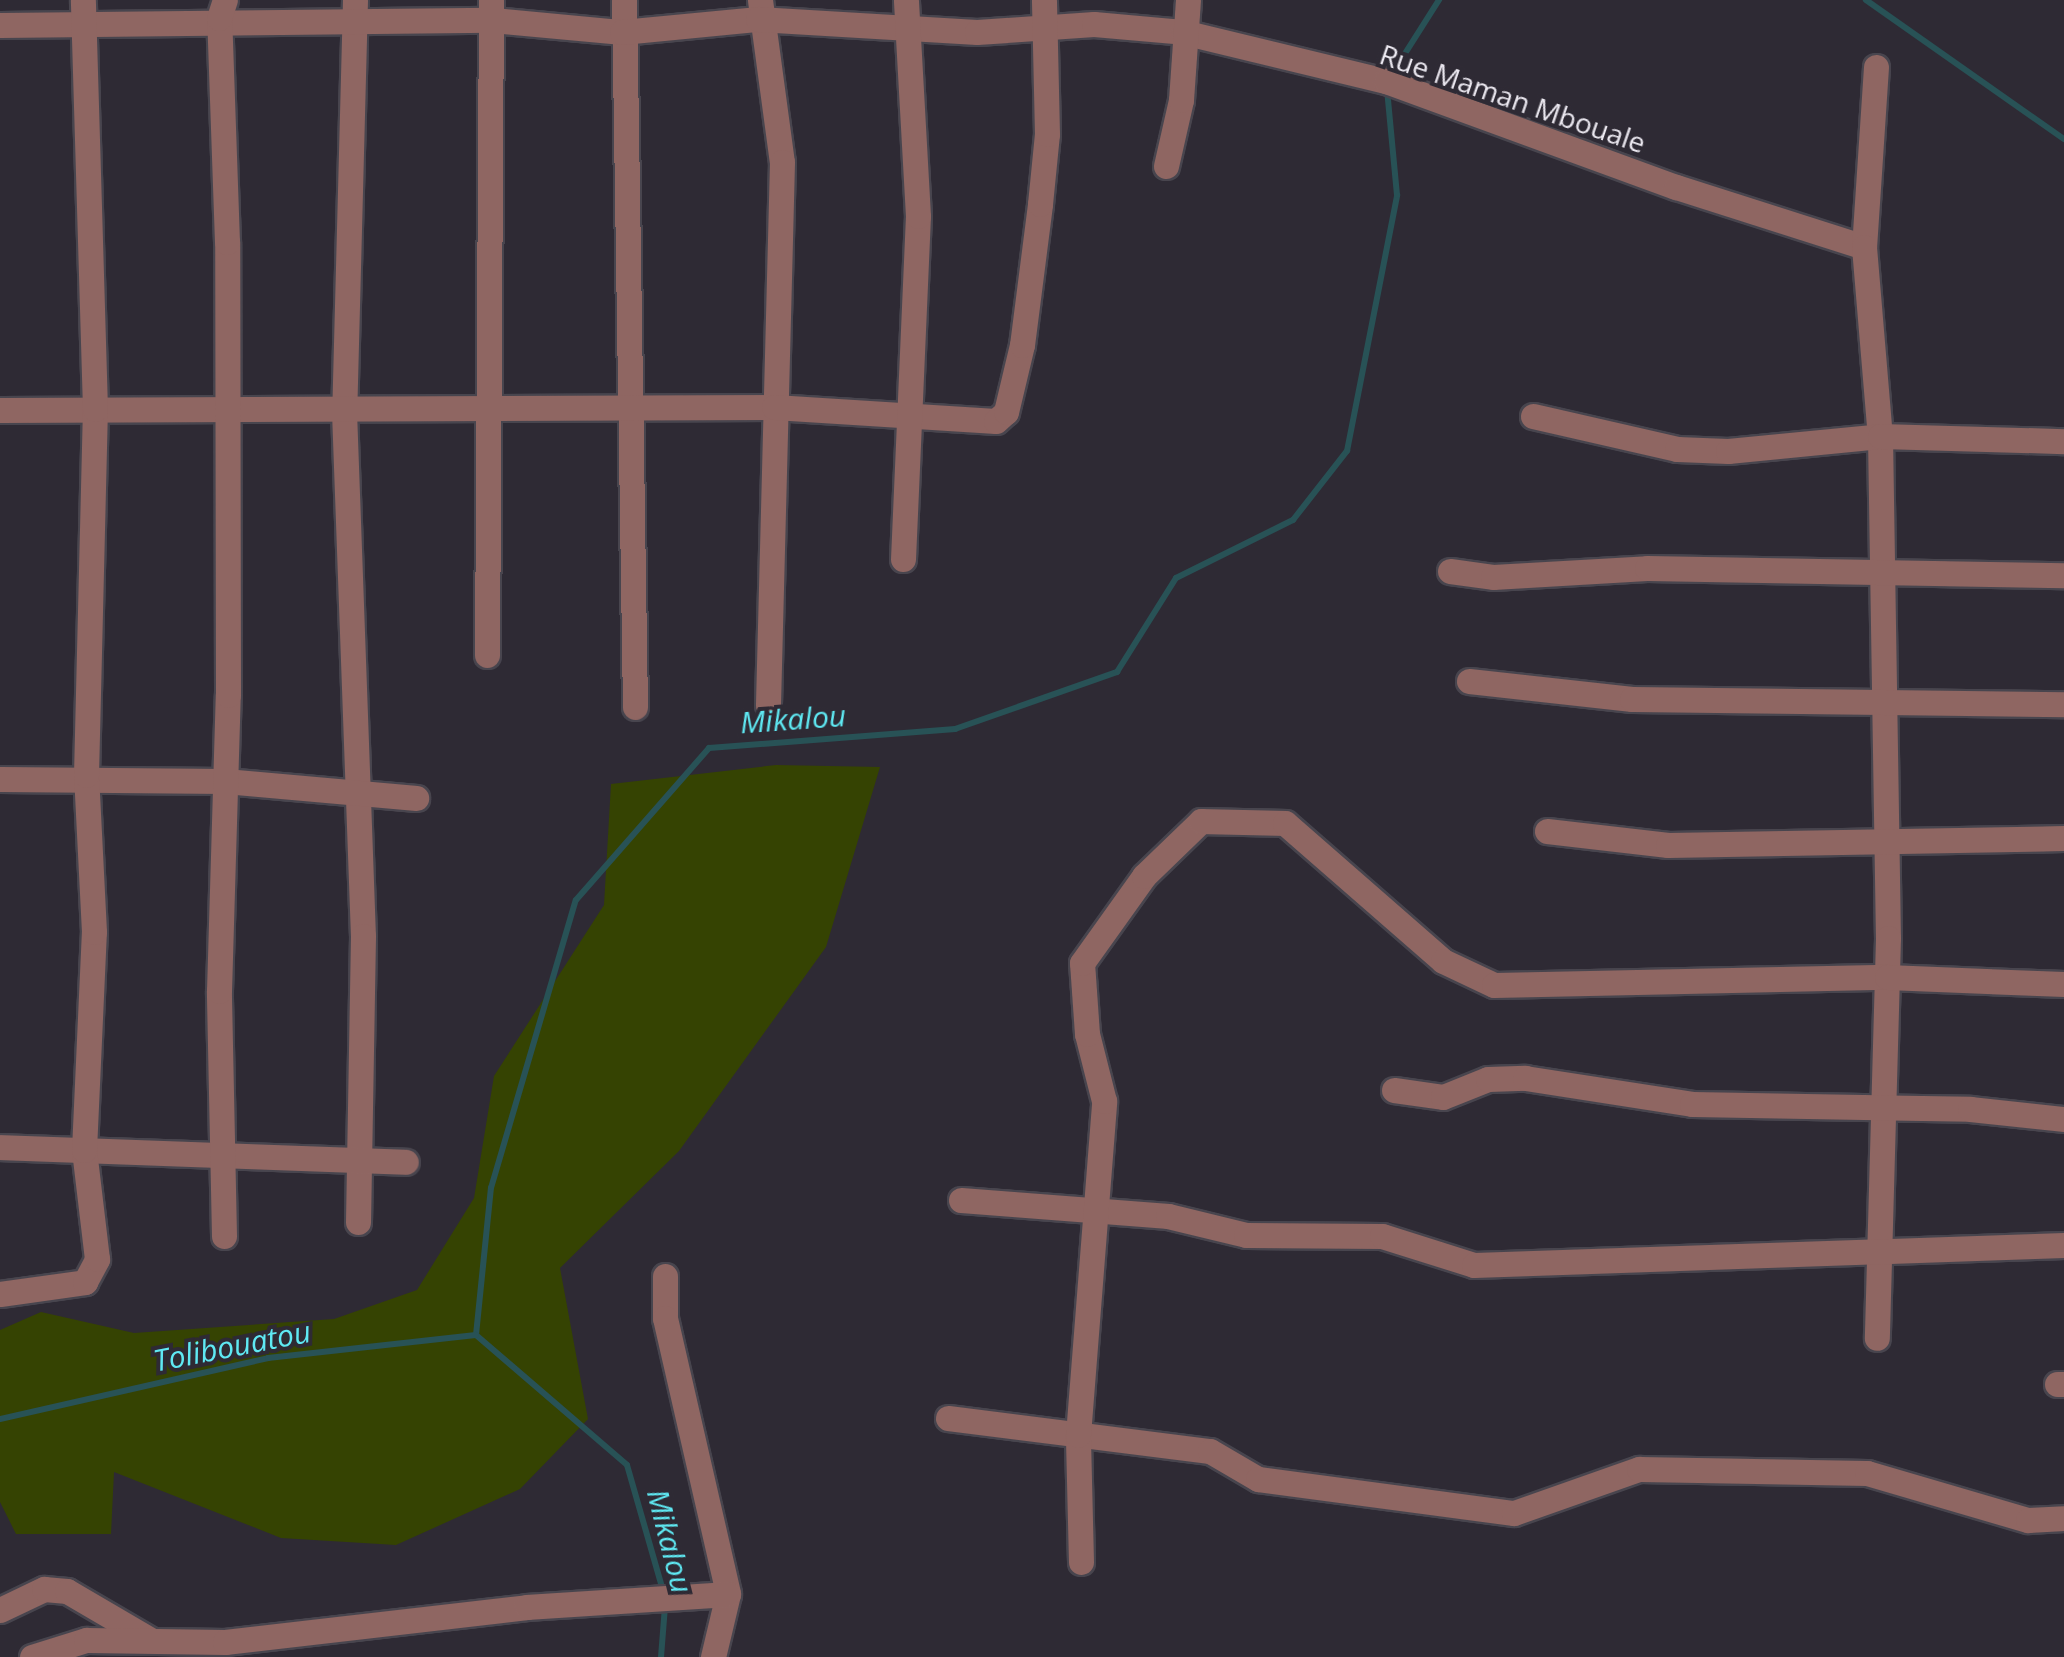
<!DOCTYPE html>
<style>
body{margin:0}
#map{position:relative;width:2064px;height:1657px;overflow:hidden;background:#2e2a34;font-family:"Open Sans",sans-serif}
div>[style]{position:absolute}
.green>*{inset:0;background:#354302}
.stream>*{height:6px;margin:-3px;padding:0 3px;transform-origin:3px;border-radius:3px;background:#285256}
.roads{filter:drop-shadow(2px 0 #48454e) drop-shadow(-2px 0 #48454e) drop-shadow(0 2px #48454e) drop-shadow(0 -2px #48454e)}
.minor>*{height:25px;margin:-12.5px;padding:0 12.5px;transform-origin:12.5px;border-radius:12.5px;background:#8f6662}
span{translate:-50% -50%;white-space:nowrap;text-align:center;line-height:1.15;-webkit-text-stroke:8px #2e2a34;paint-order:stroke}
.street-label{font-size:28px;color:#ebe8f0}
.water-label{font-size:30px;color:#5fe9f3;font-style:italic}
</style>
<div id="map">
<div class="green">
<i style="clip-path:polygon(776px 765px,880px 767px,826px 947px,679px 1151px,560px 1268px,588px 1419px,520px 1489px,396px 1545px,281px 1538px,114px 1472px,111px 1534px,16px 1534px,0 1502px,0 1330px,41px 1312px,134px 1333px,334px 1319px,417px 1290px,474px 1198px,494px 1076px,604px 905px,611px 784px)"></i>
</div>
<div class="stream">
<i style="left:1866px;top:0;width:242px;rotate:35.1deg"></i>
<i style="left:1392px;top:74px;width:88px;rotate:-57.6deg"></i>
<i style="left:476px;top:1335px;width:148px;rotate:-84.2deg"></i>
<i style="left:491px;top:1188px;width:300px;rotate:-73.6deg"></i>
<i style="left:576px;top:900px;width:202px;rotate:-48.8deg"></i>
<i style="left:709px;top:748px;width:247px;rotate:-4.4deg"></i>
<i style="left:955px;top:729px;width:172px;rotate:-19.4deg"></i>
<i style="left:1117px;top:672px;width:111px;rotate:-57.9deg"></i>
<i style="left:1176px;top:578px;width:131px;rotate:-26.4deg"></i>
<i style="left:1293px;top:520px;width:88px;rotate:-52deg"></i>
<i style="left:1347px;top:451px;width:261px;rotate:-78.9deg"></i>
<i style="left:1397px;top:195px;width:105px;rotate:-95.4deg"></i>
<i style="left:476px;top:1335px;width:199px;rotate:40.7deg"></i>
<i style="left:627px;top:1465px;width:134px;rotate:74deg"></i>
<i style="left:0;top:1419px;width:275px;rotate:-12.8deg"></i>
<i style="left:268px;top:1358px;width:209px;rotate:-6.3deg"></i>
<i style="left:661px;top:1657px;width:51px;rotate:-85.5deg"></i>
</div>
<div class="roads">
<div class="minor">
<i style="left:355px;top:0;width:411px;rotate:91.5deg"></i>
<i style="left:344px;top:411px;width:525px;rotate:87.93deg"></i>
<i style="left:363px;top:936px;width:286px;rotate:91deg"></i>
<i style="left:624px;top:0;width:707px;rotate:89.11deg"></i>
<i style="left:760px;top:0;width:163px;rotate:82.3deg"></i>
<i style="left:782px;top:162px;width:543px;rotate:91.48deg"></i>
<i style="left:0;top:25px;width:492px;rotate:-0.6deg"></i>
<i style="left:492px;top:20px;width:131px;rotate:5.3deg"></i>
<i style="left:622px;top:32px;width:137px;rotate:-5.5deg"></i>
<i style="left:758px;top:19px;width:219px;rotate:3.4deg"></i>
<i style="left:977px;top:32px;width:117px;rotate:-3.9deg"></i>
<i style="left:1094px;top:24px;width:89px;rotate:5.1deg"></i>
<i style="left:1183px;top:32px;width:209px;rotate:13.6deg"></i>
<i style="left:1386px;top:81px;width:309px;rotate:20.1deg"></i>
<i style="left:1676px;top:187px;width:197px;rotate:17.7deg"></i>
<i style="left:1876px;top:67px;width:180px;rotate:93.8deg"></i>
<i style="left:1864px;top:247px;width:190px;rotate:85.2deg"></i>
<i style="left:1880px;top:436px;width:502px;rotate:89.09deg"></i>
<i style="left:1888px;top:938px;width:400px;rotate:91.6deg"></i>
<i style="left:1166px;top:166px;width:68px;rotate:-77.2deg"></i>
<i style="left:1181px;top:100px;width:100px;rotate:-86deg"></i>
<i style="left:0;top:410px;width:774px;rotate:-0.22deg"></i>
<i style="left:774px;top:407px;width:222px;rotate:3.6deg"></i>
<i style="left:996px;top:421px;width:13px;rotate:-42deg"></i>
<i style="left:1006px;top:412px;width:69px;rotate:-76.6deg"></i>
<i style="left:1022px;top:345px;width:142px;rotate:-82.7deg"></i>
<i style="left:1040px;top:204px;width:70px;rotate:-84.3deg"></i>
<i style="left:1047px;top:134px;width:134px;rotate:-91.3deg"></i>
<i style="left:1533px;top:416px;width:148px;rotate:12.9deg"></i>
<i style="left:1677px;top:449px;width:51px;rotate:2.2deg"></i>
<i style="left:1728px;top:451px;width:153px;rotate:-5.6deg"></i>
<i style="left:1880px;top:436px;width:184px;rotate:1.6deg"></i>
<i style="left:903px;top:559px;width:343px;rotate:-87.5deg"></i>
<i style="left:918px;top:216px;width:216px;rotate:-93.2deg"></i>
<i style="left:1450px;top:571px;width:43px;rotate:7.9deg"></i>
<i style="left:1493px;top:577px;width:154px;rotate:-3.3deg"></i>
<i style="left:1647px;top:568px;width:417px;rotate:1deg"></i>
<i style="left:487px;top:655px;width:655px;rotate:-89.65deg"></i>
<i style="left:1469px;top:681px;width:164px;rotate:6.3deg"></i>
<i style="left:1632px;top:699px;width:432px;rotate:0.7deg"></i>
<i style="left:0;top:779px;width:225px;rotate:0.5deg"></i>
<i style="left:225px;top:781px;width:192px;rotate:5.1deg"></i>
<i style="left:1547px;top:831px;width:122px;rotate:6.6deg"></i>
<i style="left:1668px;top:845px;width:396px;rotate:-1deg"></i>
<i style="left:1394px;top:1090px;width:49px;rotate:8.1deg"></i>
<i style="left:1443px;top:1097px;width:48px;rotate:-21.8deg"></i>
<i style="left:1488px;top:1079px;width:37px;rotate:-2deg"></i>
<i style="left:1525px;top:1078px;width:169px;rotate:8.8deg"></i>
<i style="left:1692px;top:1104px;width:278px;rotate:1deg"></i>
<i style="left:1970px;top:1109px;width:95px;rotate:6.1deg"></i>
<i style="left:0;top:1147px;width:406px;rotate:2.1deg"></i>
<i style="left:961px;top:1200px;width:208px;rotate:4.4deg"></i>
<i style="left:1168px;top:1216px;width:80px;rotate:13.7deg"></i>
<i style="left:1246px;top:1235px;width:136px;rotate:0.4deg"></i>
<i style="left:1382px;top:1236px;width:96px;rotate:17.5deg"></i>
<i style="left:1474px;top:1265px;width:590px;rotate:-1.94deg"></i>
<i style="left:224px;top:1236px;width:245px;rotate:-91.2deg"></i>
<i style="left:219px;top:991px;width:296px;rotate:-88.3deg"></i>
<i style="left:228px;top:695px;width:453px;rotate:-90.1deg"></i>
<i style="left:227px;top:242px;width:224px;rotate:-92deg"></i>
<i style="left:219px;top:18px;width:19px;rotate:-72deg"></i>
<i style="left:665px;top:1276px;width:42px;rotate:90deg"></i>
<i style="left:665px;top:1318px;width:283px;rotate:77.1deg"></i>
<i style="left:728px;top:1594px;width:65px;rotate:103.4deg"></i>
<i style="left:0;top:1294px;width:86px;rotate:-8deg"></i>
<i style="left:85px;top:1282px;width:26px;rotate:-62deg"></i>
<i style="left:97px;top:1259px;width:110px;rotate:-96.8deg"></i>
<i style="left:84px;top:1150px;width:218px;rotate:-87.4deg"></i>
<i style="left:94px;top:932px;width:157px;rotate:-92.9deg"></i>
<i style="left:86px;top:775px;width:366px;rotate:-88.6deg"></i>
<i style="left:95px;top:409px;width:409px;rotate:-91.7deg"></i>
<i style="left:2057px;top:1384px;width:7px"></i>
<i style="left:948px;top:1418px;width:264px;rotate:7.2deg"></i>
<i style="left:1210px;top:1451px;width:56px;rotate:30.3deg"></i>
<i style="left:1258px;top:1479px;width:258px;rotate:7.6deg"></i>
<i style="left:1514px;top:1513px;width:133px;rotate:-19.4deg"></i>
<i style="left:1639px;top:1469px;width:228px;rotate:1deg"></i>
<i style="left:1867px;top:1473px;width:168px;rotate:16.3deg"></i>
<i style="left:2028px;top:1520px;width:36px;rotate:-3deg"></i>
<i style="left:1081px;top:1562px;width:127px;rotate:-91.4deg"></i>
<i style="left:1078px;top:1435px;width:335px;rotate:-85.5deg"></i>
<i style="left:1104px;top:1101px;width:69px;rotate:-104.2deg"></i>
<i style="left:1087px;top:1034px;width:71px;rotate:-94deg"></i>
<i style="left:1082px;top:963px;width:107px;rotate:-54.5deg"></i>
<i style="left:1144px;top:876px;width:79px;rotate:-44deg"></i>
<i style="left:1201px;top:821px;width:84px;rotate:1.4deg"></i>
<i style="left:1285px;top:823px;width:210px;rotate:41.1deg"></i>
<i style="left:1443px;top:961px;width:56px;rotate:25.2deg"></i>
<i style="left:1494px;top:985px;width:393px;rotate:-1.2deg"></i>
<i style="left:1887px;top:977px;width:177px;rotate:2.3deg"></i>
<i style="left:0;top:1610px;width:49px;rotate:-25.5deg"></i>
<i style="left:44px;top:1589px;width:23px;rotate:5deg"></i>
<i style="left:67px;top:1591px;width:97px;rotate:30.3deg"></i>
<i style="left:32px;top:1657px;width:57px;rotate:-17.5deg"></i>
<i style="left:86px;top:1640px;width:139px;rotate:0.8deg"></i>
<i style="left:225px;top:1642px;width:304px;rotate:-6.6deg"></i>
<i style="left:527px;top:1607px;width:201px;rotate:-3.7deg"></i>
</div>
</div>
<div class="street-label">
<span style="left:1513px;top:98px;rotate:19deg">Rue Maman Mbouale</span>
</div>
<div class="water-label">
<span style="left:793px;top:719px;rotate:-4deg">Mikalou</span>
<span style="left:232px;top:1346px;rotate:-11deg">Tolibouatou</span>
<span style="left:670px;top:1541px;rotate:76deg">Mikalou</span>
</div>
</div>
